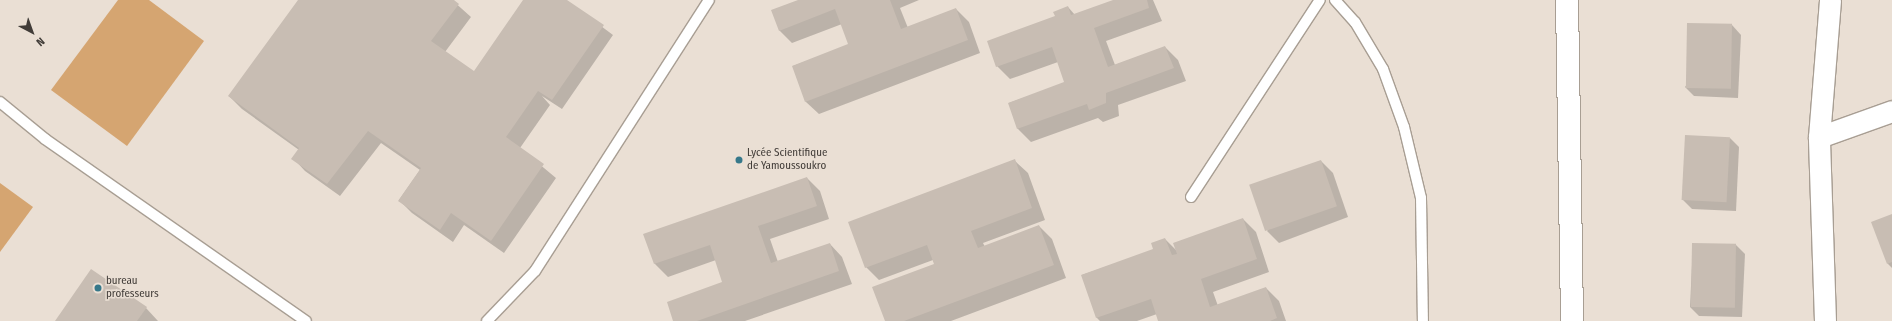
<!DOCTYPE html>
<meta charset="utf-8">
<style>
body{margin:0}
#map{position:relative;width:1892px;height:321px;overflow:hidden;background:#eadfd4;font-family:"Fira Sans Condensed",sans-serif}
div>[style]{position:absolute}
.green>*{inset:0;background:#d5a571}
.shadow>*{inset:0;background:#0003}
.building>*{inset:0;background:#c8bdb3;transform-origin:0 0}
.roads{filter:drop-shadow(1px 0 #a89e93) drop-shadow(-1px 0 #a89e93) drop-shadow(0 1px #a89e93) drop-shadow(0 -1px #a89e93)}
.lane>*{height:10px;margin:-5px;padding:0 5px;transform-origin:5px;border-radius:5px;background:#fff}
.street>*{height:21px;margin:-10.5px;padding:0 10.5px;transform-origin:10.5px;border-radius:10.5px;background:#fff}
.secondary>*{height:22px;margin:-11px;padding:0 11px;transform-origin:11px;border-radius:11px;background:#fff}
.dots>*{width:11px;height:11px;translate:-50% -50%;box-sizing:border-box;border:2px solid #eadfd4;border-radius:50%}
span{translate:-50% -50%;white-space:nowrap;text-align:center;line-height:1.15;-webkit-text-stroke:3px #eadfd4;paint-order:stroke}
.poi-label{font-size:11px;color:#413c38}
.left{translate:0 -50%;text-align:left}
.north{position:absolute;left:12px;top:12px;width:40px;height:40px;-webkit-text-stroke:3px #eadfd4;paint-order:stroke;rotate:139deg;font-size:11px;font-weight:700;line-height:16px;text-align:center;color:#413c38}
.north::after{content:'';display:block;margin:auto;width:14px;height:18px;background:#413c38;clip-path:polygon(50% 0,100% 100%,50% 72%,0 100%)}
</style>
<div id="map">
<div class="green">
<i style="clip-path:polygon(118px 0,149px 0,204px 41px,127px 146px,51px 90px)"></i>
<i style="clip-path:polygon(0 183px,33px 207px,0 252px)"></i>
</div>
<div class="shadow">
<i style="clip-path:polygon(299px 0,452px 0,471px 17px,445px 52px,474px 73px,524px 0,566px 0,613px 35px,562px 109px,542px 96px,550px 105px,520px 148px,556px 178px,504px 253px,464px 225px,453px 242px,412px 213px,399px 200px,420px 170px,381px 143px,340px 196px,305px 171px,293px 158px,299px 150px,242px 109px,229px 96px)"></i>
<i style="clip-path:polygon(801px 0,919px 0,900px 8px,908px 28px,956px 9px,969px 22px,980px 53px,819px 114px,806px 102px,793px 66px,850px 45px,842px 24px,792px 43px,779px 30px)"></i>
<i style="clip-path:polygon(1116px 0,1153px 0,1162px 21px,1106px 41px,1115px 65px,1165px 47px,1178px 60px,1186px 81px,1118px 105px,1119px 116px,1103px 122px,1098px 118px,1031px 142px,1018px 129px,1009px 103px,1066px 83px,1058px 62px,1010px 79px,997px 66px,1068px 7px,1075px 15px)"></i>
<i style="clip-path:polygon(1732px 25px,1741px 35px,1738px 98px,1694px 96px,1685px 87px)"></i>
<i style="clip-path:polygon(1730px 138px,1739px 147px,1736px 211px,1692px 209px,1683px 200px)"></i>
<i style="clip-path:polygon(1015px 161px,1028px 173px,1045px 220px,983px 243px,985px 247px,1039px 226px,1052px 239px,1066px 278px,951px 321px,886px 321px,935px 265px,933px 260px,879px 280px,866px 267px)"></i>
<i style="clip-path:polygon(1321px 161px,1333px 173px,1348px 217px,1279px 243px,1267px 231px)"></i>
<i style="clip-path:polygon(807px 178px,820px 191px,829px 219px,770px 239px,778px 262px,830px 244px,842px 257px,852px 284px,745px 321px,674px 321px,724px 283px,716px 260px,668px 277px,655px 264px,645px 235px)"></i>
<i style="clip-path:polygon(1892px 215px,1892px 268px,1888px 264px)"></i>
<i style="clip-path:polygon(1243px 219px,1256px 232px,1269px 272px,1213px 292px,1218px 306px,1266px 288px,1279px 301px,1286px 321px,1159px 321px,1157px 314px,1137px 321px,1100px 321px,1097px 318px,1082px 275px,1154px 250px,1165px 239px,1177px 251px)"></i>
<i style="clip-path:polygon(1693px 244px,1736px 245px,1745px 254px,1742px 317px,1699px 316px,1690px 307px)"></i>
<i style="clip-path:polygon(146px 308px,158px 321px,56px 321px)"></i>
</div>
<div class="building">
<i style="clip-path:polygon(298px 0,454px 0,459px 4px,431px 41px,474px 71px,523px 0,567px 0,604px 25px,552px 100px,538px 91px,506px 137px,544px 164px,491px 241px,451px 213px,440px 230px,398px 201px,421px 168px,368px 131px,327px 184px,291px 159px,299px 148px,228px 96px)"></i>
<i style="clip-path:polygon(798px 0,890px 0,901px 29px,956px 8px,968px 40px,805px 102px,792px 66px,848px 44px,835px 9px,779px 31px,771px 10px)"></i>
<i style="clip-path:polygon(1113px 0,1147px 0,1149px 8px,1094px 28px,1108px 67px,1165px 46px,1174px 68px,1106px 93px,1106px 103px,1089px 110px,1087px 104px,1017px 129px,1008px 103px,1064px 82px,1052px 47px,996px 67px,987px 41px,1055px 16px,1053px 12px,1068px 6px,1071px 15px)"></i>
<i style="left:1687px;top:23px;width:45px;height:65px;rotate:1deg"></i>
<i style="left:1685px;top:135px;width:45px;height:65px;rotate:3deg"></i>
<i style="clip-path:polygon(1015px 159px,1032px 208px,971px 231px,978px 248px,1039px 225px,1054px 265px,904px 321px,885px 321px,872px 287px,934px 264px,927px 245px,865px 268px,848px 222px)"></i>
<i style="left:1321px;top:160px;width:49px;height:76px;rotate:71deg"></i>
<i style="clip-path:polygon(807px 177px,817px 206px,758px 226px,771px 263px,830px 243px,839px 271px,697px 321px,673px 321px,667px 302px,722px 282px,710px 245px,654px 264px,643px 234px)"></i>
<i style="clip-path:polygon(1892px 214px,1892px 262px,1887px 264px,1871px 222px)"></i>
<i style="clip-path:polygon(1243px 218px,1257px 259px,1201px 279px,1210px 307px,1266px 287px,1277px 318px,1270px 321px,1158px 321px,1151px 299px,1096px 318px,1081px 275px,1153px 249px,1151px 243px,1165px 238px,1172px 255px,1177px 254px,1173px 243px)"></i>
<i style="left:1692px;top:243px;width:44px;height:64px;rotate:1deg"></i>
<i style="clip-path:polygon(91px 269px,147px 307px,137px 321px,55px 321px)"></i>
</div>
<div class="roads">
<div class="lane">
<i style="left:1335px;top:0;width:30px;rotate:48deg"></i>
<i style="left:1355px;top:22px;width:55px;rotate:59.2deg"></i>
<i style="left:1383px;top:69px;width:62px;rotate:70.1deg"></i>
<i style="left:1404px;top:127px;width:73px;rotate:76.5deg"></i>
<i style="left:1421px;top:198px;width:123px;rotate:89.1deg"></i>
<i style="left:0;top:102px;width:58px;rotate:39.4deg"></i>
<i style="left:45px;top:139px;width:318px;rotate:34.9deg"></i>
<i style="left:1191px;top:197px;width:235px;rotate:-56.8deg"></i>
<i style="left:487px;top:321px;width:69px;rotate:-46.2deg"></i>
<i style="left:535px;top:271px;width:322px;rotate:-57.3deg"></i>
</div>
<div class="street">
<i style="left:1819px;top:137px;width:77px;rotate:-19.6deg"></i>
<i style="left:1825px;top:321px;width:184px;rotate:-91.9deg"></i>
<i style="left:1819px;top:137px;width:137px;rotate:-85.4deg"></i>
</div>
<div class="secondary">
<i style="left:1567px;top:0;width:321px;rotate:89.1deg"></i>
</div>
</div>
<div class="dots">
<i style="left:739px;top:160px;background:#36788a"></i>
<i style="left:98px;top:288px;background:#36788a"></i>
</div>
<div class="poi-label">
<span class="left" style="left:747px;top:160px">Lycée Scientifique<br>de Yamoussoukro</span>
<span class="left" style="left:106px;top:288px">bureau<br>professeurs</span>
</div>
<div class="north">N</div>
</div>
